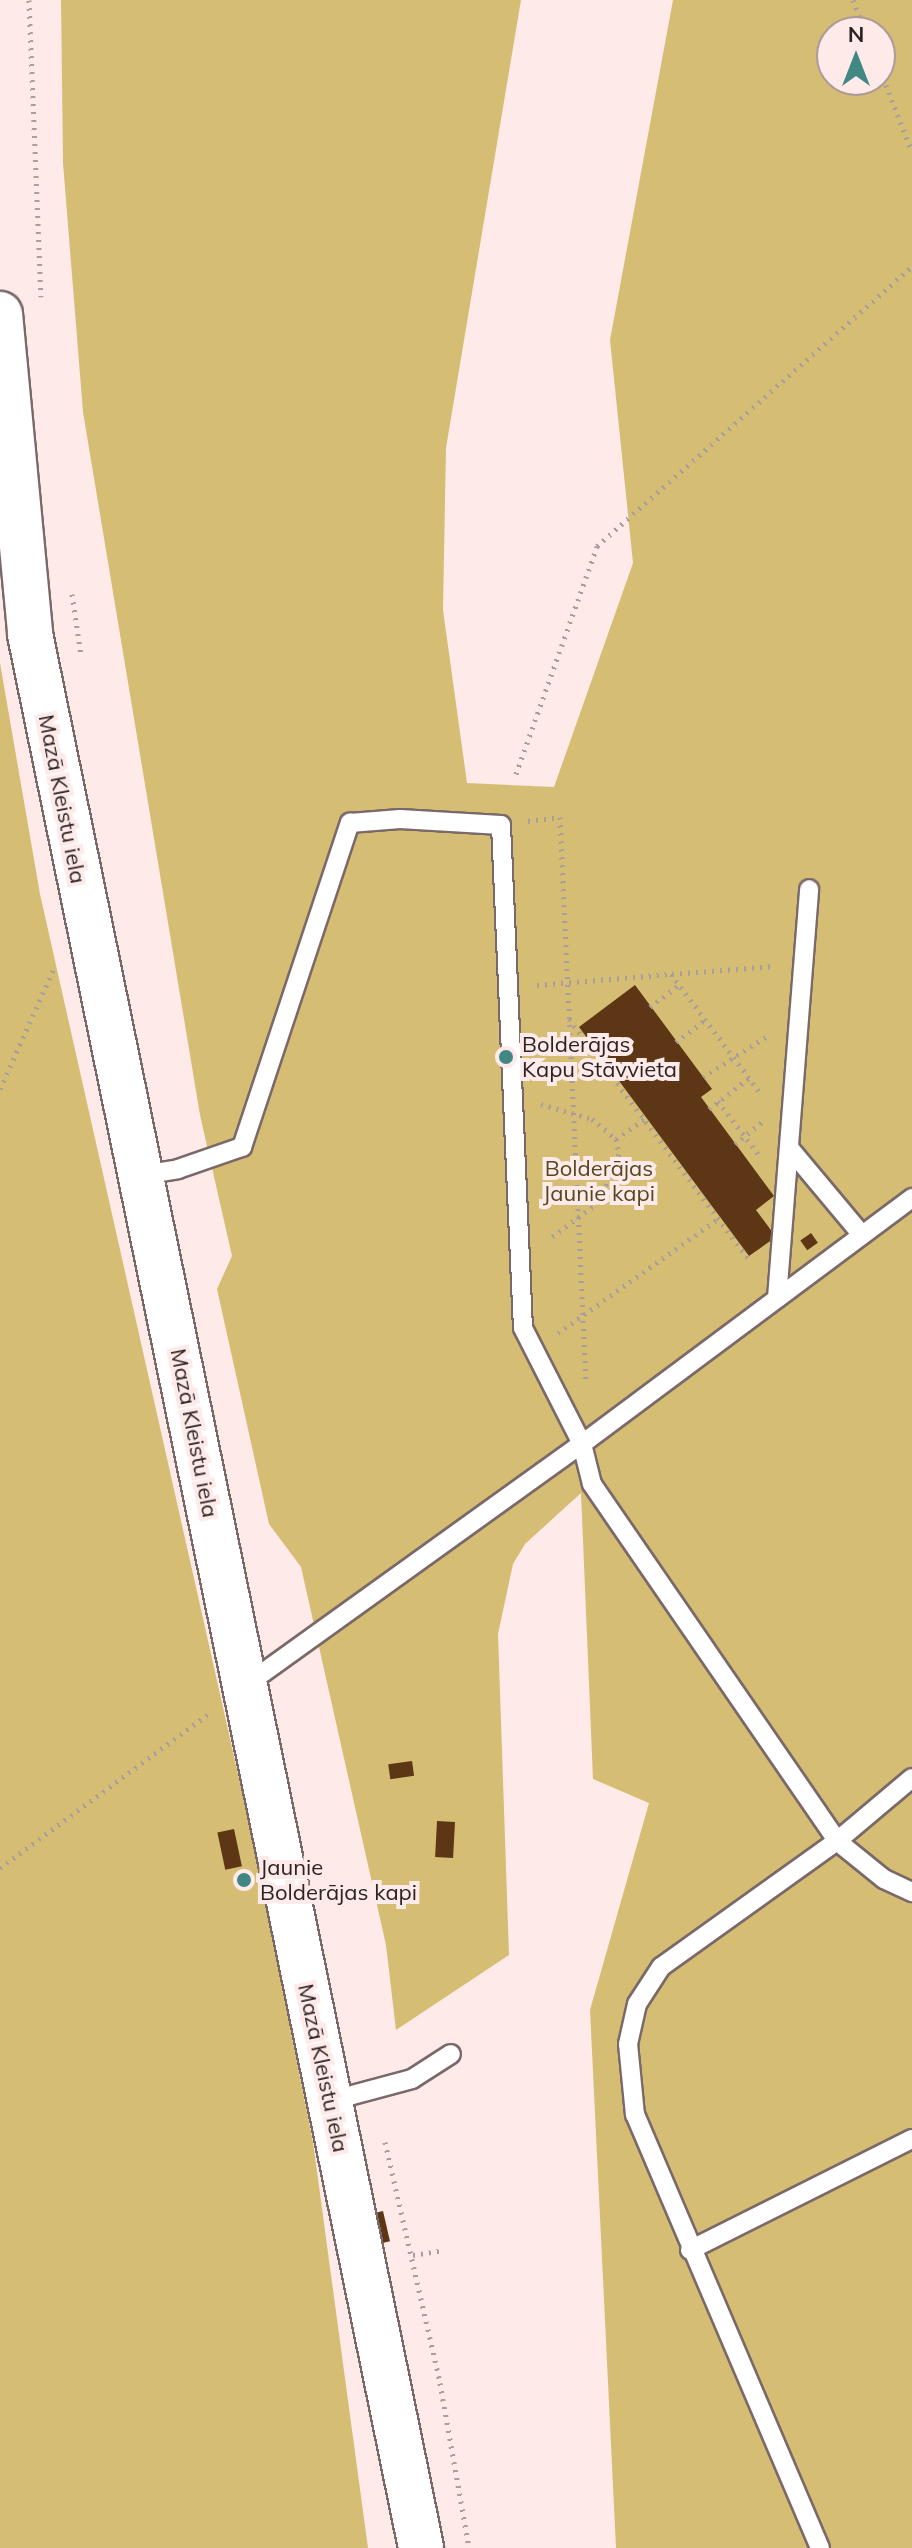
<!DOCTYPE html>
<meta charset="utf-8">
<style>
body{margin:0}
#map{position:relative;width:912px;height:2548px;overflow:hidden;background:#feeae8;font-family:Mulish,sans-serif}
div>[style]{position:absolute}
.green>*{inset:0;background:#d6bd74}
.building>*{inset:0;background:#5d3615;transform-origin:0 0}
.path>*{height:5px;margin-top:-2.5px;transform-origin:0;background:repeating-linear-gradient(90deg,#ab9d9b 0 2px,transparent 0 8px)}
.roads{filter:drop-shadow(2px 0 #7a6968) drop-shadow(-2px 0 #7a6968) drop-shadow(0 2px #7a6968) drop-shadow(0 -2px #7a6968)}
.lane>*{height:18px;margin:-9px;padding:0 9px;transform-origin:9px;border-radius:9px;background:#fff}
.secondary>*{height:44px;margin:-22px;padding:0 22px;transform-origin:22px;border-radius:22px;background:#fff}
.dots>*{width:22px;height:22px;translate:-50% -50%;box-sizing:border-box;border:4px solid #feeae8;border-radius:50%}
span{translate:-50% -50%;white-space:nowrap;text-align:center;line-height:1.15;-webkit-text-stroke:8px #feeae8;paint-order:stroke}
.street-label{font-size:22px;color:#2b2424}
.poi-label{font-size:22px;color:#2b2424}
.left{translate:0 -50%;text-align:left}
.park-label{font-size:22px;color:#55471f}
.north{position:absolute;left:816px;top:16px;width:80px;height:80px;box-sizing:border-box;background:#feeae8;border:2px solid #aa9b9a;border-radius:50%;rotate:0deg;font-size:22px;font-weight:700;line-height:32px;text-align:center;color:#2b2424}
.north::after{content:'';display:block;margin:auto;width:28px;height:36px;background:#418885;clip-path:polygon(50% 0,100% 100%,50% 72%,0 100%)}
</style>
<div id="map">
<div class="green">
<i style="clip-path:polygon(evenodd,61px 0,521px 0,446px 448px,443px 610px,467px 783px,554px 787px,633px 563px,610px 340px,673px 0,912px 0,912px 2548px,616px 2548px,590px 2010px,649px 1803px,593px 1779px,581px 1493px,525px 1544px,513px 1564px,498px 1634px,509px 1955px,396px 2030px,386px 1945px,301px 1567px,269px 1524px,217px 1289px,232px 1256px,200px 1115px,83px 412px,63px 163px,61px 0,832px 32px,880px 32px,880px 80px,832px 80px,832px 32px)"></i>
<i style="clip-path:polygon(0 663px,40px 894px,247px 1814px,313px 2142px,368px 2548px,0 2548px)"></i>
</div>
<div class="building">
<i style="clip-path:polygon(635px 985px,712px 1089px,701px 1097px,774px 1196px,756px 1210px,776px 1237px,749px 1256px,579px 1027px)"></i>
<i style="left:811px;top:1233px;width:12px;height:13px;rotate:55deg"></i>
<i style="left:412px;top:1761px;width:15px;height:24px;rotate:82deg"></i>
<i style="left:437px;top:1821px;width:18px;height:36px;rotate:3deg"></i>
<i style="left:234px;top:1829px;width:38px;height:17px;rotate:78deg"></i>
<i style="left:383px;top:2211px;width:31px;height:12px;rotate:77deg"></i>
</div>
<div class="path">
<i style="left:29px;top:0;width:297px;rotate:87.7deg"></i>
<i style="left:853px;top:0;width:34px;rotate:69deg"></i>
<i style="left:880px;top:70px;width:88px;rotate:68.7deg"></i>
<i style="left:72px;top:594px;width:62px;rotate:81.6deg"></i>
<i style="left:516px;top:774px;width:242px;rotate:-70.4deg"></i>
<i style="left:597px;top:546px;width:421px;rotate:-41.6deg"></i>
<i style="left:528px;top:821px;width:32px;rotate:-7deg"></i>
<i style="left:560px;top:817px;width:567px;rotate:87.37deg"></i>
<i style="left:672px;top:974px;width:102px;rotate:-4.5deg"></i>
<i style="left:537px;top:985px;width:134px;rotate:-4.7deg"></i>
<i style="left:671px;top:974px;width:151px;rotate:53.1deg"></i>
<i style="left:650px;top:1007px;width:36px;rotate:-37deg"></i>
<i style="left:569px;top:1019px;width:302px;rotate:53.2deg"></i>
<i style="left:676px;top:1042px;width:36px;rotate:-37deg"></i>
<i style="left:703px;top:1077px;width:78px;rotate:-32.5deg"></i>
<i style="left:0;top:1089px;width:135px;rotate:-65.9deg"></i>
<i style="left:718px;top:1101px;width:68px;rotate:52.8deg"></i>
<i style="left:541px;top:1104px;width:53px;rotate:16.4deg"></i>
<i style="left:592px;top:1119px;width:31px;rotate:40deg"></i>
<i style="left:616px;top:1139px;width:15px;rotate:79deg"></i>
<i style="left:619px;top:1154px;width:52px;rotate:112.6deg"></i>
<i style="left:599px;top:1202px;width:62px;rotate:143.5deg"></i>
<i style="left:709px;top:1109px;width:51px;rotate:-37.8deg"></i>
<i style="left:616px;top:1139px;width:35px;rotate:-35deg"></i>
<i style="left:735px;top:1144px;width:35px;rotate:-39deg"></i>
<i style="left:558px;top:1333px;width:198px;rotate:-35.5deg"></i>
<i style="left:0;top:1868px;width:259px;rotate:-36.5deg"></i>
<i style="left:385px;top:2142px;width:247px;rotate:77.1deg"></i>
<i style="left:440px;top:2383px;width:168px;rotate:80deg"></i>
<i style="left:413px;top:2255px;width:31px;rotate:-9deg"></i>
</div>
<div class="roads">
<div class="lane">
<i style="left:790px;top:1149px;width:112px;rotate:50.1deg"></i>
<i style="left:142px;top:1175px;width:36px;rotate:-9deg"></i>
<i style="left:178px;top:1169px;width:68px;rotate:-19deg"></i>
<i style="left:242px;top:1147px;width:342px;rotate:-71.6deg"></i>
<i style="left:350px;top:823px;width:50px;rotate:-4.6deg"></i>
<i style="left:400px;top:819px;width:101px;rotate:3.4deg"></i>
<i style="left:501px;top:825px;width:503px;rotate:87.5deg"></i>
<i style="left:523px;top:1328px;width:130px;rotate:63deg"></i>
<i style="left:582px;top:1444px;width:41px;rotate:76deg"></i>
<i style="left:592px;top:1484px;width:433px;rotate:55.5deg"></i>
<i style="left:837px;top:1841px;width:98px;rotate:-40deg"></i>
<i style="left:777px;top:1298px;width:410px;rotate:-85.5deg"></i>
<i style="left:246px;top:1685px;width:413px;rotate:-35.7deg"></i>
<i style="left:582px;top:1444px;width:412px;rotate:-36.7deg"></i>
<i style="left:330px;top:2101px;width:85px;rotate:-15deg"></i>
<i style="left:412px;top:2079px;width:46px;rotate:-32.7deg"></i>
<i style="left:690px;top:2250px;width:248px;rotate:-26.6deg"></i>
<i style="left:820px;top:2548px;width:471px;rotate:-113.1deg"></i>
<i style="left:635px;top:2115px;width:71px;rotate:-95.6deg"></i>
<i style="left:628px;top:2044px;width:41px;rotate:-77.3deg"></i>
<i style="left:637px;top:2004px;width:44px;rotate:-57deg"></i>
<i style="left:661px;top:1967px;width:216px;rotate:-35.6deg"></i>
<i style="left:837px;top:1841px;width:60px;rotate:39deg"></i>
<i style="left:884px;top:1879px;width:31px;rotate:25deg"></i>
</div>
<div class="secondary">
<i style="left:0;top:314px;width:321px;rotate:84.6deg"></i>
<i style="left:30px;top:634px;width:1954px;rotate:78.45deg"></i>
</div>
</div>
<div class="dots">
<i style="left:506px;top:1057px;background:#418885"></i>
<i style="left:244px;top:1880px;background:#418885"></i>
</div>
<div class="street-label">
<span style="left:62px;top:799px;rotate:79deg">Mazā Kleistu iela</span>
<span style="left:194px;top:1433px;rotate:79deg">Mazā Kleistu iela</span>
<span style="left:323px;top:2068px;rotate:78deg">Mazā Kleistu iela</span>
</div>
<div class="poi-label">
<span class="left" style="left:522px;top:1057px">Bolderājas<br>Kapu Stāvvieta</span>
<span class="left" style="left:260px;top:1880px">Jaunie<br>Bolderājas kapi</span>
</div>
<div class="park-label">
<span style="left:599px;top:1181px">Bolderājas<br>Jaunie kapi</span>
</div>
<div class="north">N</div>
</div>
